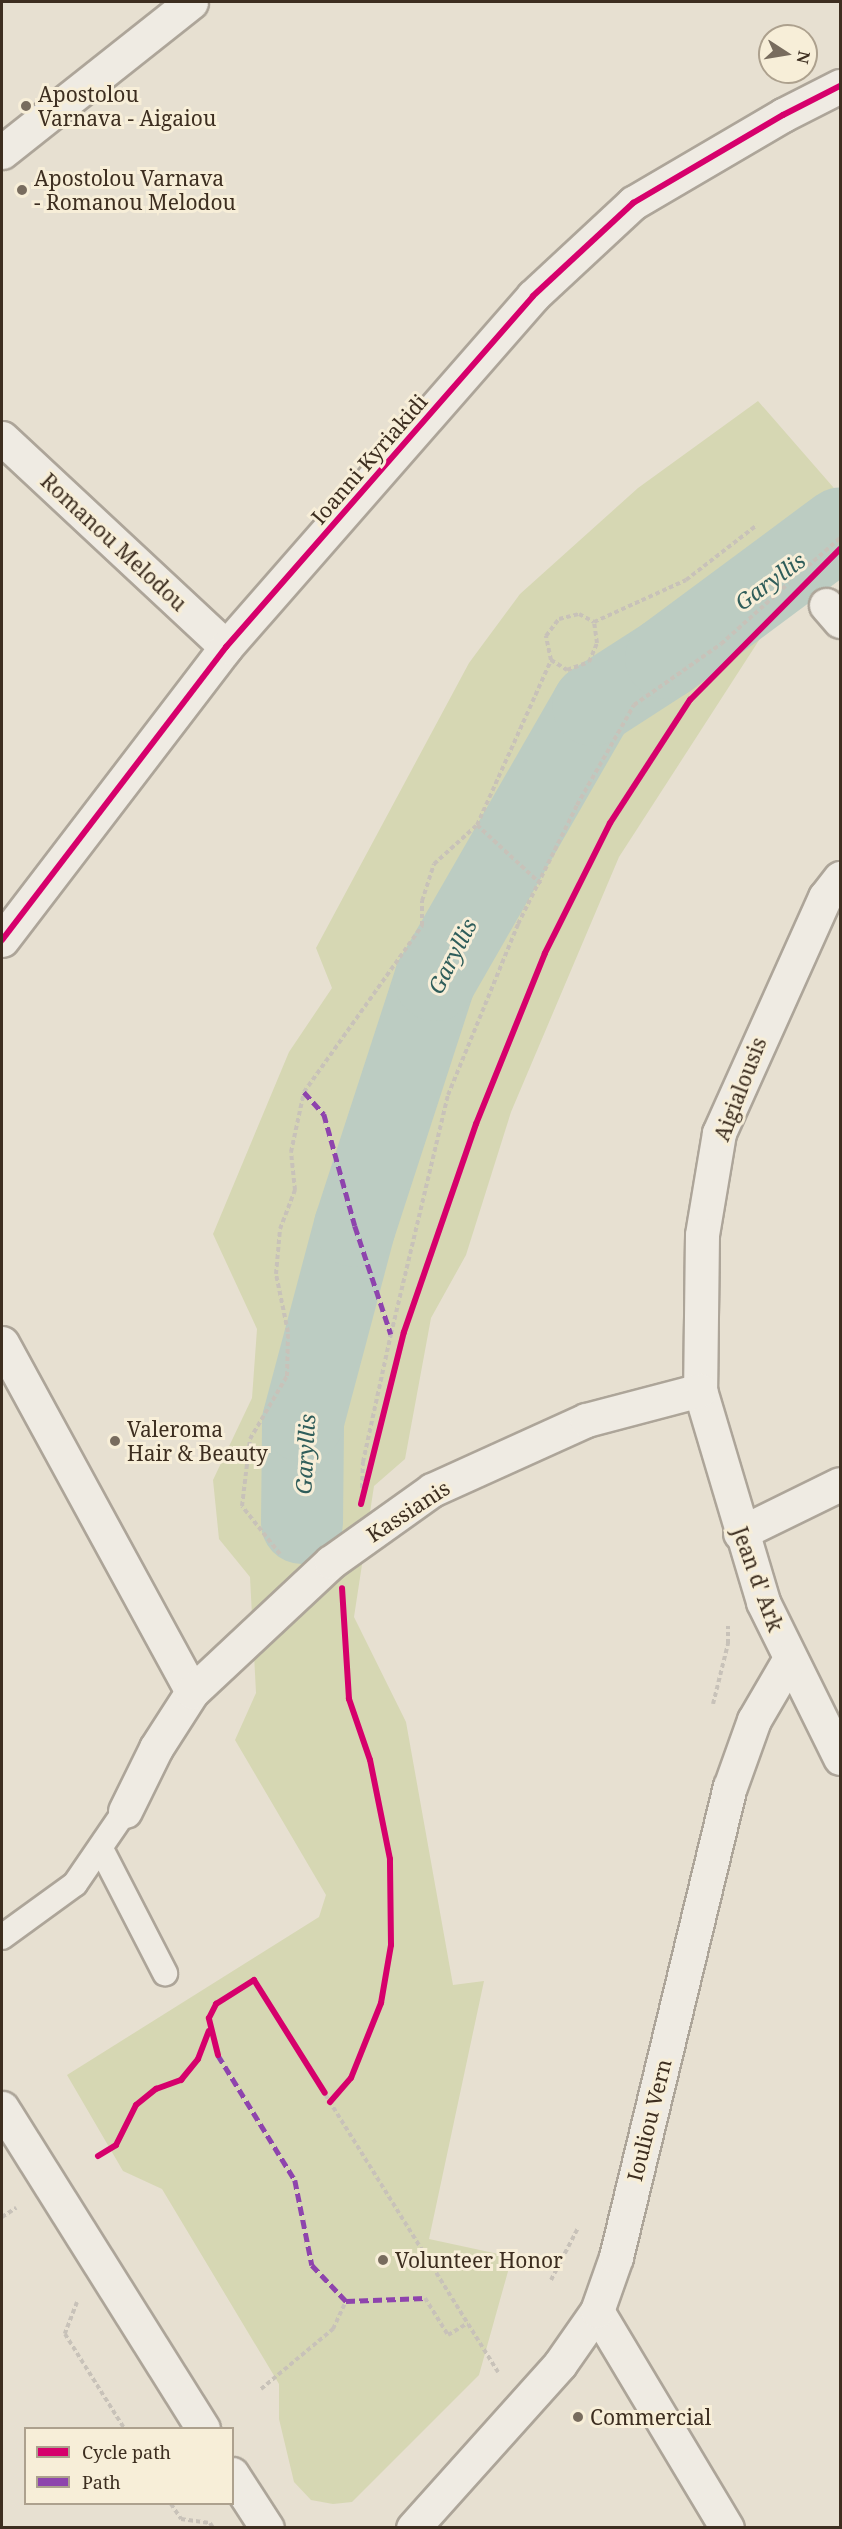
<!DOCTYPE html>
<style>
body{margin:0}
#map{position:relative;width:842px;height:2529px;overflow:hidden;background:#e7e0d1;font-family:"Noto Serif",serif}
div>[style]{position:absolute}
.green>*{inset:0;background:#d6d7b3}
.river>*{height:82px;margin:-41px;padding:0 41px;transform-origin:41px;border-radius:41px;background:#bcccc2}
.path>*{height:4px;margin-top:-2px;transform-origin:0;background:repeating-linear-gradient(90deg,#c8c2b9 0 4.5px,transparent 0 7.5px)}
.roads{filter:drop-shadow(2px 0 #ada599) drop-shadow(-2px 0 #ada599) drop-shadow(0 2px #ada599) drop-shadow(0 -2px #ada599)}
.service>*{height:24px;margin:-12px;padding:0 12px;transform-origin:12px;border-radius:12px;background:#efebe3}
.minor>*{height:33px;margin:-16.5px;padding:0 16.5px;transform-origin:16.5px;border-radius:16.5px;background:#efebe3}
.secondary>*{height:33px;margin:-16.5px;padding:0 16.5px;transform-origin:16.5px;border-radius:16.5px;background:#efebe3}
.quiet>*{height:4.5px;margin-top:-2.25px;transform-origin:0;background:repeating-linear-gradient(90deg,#8e44ad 0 9px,transparent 0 13.5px)}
.cycleway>*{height:6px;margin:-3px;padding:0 3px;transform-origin:3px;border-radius:3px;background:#d6006c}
.dots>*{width:16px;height:16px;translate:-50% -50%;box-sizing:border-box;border:3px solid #f7eed8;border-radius:50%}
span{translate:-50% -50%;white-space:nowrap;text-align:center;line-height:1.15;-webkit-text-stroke:6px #f7eed8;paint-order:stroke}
.poi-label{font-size:21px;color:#3d2e20}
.left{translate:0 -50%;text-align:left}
.street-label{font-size:21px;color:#3d2e20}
.water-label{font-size:22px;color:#2f5d5a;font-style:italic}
.frame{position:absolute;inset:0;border:3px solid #3d2e20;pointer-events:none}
.legend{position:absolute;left:24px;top:2427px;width:210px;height:78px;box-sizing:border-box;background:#f7eed8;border:2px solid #ada18e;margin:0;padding:8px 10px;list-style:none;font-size:18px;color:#3d2e20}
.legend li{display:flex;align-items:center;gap:12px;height:30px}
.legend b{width:30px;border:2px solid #ada18e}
.north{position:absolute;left:758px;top:24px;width:60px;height:60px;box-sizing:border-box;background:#f7eed8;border:2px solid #ada18e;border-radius:50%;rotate:102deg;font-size:16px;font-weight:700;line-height:24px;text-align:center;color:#3d2e20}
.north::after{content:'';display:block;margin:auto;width:21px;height:27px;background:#786c5e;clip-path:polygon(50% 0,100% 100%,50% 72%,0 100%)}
</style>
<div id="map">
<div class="green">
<i style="clip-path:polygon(758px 401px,840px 495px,840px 571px,787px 597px,619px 857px,511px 1112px,466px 1255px,431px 1318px,405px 1459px,374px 1486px,354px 1617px,406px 1722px,453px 1985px,484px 1981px,429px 2239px,512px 2257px,479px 2375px,352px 2502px,333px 2504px,311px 2500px,294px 2482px,279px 2419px,279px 2384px,162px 2189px,123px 2171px,67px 2075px,319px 1917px,326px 1895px,235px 1740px,256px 1693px,250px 1577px,219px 1539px,213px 1480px,252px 1398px,257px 1329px,213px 1234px,289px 1052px,332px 988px,316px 948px,469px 663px,520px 594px,638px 488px)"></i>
</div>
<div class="river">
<i style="left:302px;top:1523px;width:102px;rotate:-89.4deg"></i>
<i style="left:303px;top:1421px;width:202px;rotate:-75.1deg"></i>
<i style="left:355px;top:1226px;width:259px;rotate:-72deg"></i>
<i style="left:435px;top:980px;width:317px;rotate:-60.1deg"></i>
<i style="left:593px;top:705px;width:87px;rotate:-32.8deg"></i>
<i style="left:666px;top:658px;width:217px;rotate:-36.6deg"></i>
</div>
<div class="path">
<i style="left:808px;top:566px;width:43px;rotate:-41.2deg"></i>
<i style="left:551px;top:660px;width:25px;rotate:-102deg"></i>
<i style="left:546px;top:636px;width:21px;rotate:-53deg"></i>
<i style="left:559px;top:619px;width:21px;rotate:-14deg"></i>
<i style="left:579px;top:614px;width:17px;rotate:28deg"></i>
<i style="left:477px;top:825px;width:87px;rotate:42.7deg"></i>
<i style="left:362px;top:1488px;width:26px;rotate:-88deg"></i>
<i style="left:363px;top:1462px;width:131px;rotate:-77.7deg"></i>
<i style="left:391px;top:1334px;width:246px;rotate:-76.6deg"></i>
<i style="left:448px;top:1095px;width:185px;rotate:-67.7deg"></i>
<i style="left:518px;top:924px;width:133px;rotate:-63.6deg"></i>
<i style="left:577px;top:805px;width:115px;rotate:-60.3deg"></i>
<i style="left:634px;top:705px;width:106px;rotate:-35deg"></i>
<i style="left:721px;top:644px;width:91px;rotate:-41.9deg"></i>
<i style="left:280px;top:1554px;width:61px;rotate:-128.4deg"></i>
<i style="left:242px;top:1506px;width:67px;rotate:-83.2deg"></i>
<i style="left:250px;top:1439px;width:73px;rotate:-59.6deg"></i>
<i style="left:287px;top:1376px;width:44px;rotate:-88.7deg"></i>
<i style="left:288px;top:1332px;width:59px;rotate:-101.7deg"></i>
<i style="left:276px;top:1274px;width:45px;rotate:-84.9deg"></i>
<i style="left:280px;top:1229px;width:42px;rotate:-69deg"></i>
<i style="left:295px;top:1190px;width:38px;rotate:-96deg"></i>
<i style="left:291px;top:1152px;width:61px;rotate:-77.8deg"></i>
<i style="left:304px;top:1092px;width:204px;rotate:-54.6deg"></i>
<i style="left:422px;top:926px;width:25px;rotate:-90deg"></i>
<i style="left:422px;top:901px;width:39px;rotate:-72deg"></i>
<i style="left:434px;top:864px;width:58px;rotate:-42.2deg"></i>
<i style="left:477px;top:825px;width:181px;rotate:-65.8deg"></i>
<i style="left:551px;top:660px;width:19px;rotate:32deg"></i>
<i style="left:567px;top:670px;width:23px;rotate:-20deg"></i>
<i style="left:589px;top:662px;width:21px;rotate:-67deg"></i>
<i style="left:597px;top:643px;width:21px;rotate:-98deg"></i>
<i style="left:594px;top:622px;width:101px;rotate:-24.5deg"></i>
<i style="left:686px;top:580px;width:90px;rotate:-37.8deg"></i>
<i style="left:713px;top:1704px;width:62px;rotate:-76deg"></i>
<i style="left:728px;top:1644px;width:18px;rotate:-90deg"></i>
<i style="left:218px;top:2055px;width:38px;rotate:-104deg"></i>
<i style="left:209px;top:2018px;width:16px;rotate:-63deg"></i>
<i style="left:216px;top:2004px;width:45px;rotate:-32.3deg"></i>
<i style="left:254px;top:1980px;width:462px;rotate:58.1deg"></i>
<i style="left:98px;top:2156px;width:21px;rotate:-31deg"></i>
<i style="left:116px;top:2145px;width:45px;rotate:-63.4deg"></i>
<i style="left:136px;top:2105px;width:26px;rotate:-39deg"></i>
<i style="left:156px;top:2089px;width:27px;rotate:-20deg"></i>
<i style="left:181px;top:2080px;width:27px;rotate:-51deg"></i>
<i style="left:198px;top:2059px;width:30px;rotate:-69deg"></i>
<i style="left:2px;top:2217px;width:17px;rotate:-33deg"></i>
<i style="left:551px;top:2280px;width:59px;rotate:-62.6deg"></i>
<i style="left:425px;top:2298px;width:44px;rotate:58.1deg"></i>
<i style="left:448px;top:2335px;width:23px;rotate:-31deg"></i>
<i style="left:77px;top:2302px;width:34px;rotate:111deg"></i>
<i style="left:65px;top:2334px;width:111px;rotate:57.9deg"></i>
<i style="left:261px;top:2389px;width:94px;rotate:-39.8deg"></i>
<i style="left:333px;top:2329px;width:31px;rotate:-65deg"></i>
<i style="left:171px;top:2504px;width:18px;rotate:56deg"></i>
<i style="left:181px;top:2519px;width:29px;rotate:8deg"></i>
<i style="left:210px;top:2523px;width:6px;rotate:59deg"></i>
</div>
<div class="roads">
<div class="service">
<i style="left:101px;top:1849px;width:140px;rotate:62.7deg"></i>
<i style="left:2px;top:1937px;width:90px;rotate:-36deg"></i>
<i style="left:75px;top:1884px;width:88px;rotate:-55.6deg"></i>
</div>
<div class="minor">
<i style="left:2px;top:438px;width:306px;rotate:43deg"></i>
<i style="left:826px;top:605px;width:21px;rotate:49deg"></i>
<i style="left:840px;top:878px;width:24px;rotate:128deg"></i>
<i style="left:825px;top:897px;width:259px;rotate:114.2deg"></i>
<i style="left:719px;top:1133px;width:103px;rotate:99.5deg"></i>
<i style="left:702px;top:1235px;width:155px;rotate:90.7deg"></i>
<i style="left:700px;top:1390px;width:221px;rotate:73.4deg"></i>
<i style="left:763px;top:1602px;width:174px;rotate:63.7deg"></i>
<i style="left:2px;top:940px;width:369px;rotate:-52.6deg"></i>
<i style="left:226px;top:647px;width:466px;rotate:-48.8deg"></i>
<i style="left:533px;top:296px;width:137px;rotate:-42.9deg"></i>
<i style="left:633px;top:203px;width:174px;rotate:-30.4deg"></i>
<i style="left:783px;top:115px;width:64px;rotate:-27deg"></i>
<i style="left:2px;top:1343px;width:397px;rotate:61.4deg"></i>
<i style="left:740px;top:1533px;width:111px;rotate:-26.1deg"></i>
<i style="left:125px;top:1811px;width:70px;rotate:-63.8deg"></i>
<i style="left:156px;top:1748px;width:67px;rotate:-57.3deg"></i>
<i style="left:192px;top:1692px;width:190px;rotate:-43.1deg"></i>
<i style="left:331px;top:1562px;width:124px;rotate:-35.5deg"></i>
<i style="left:432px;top:1490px;width:169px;rotate:-24.4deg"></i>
<i style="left:586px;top:1420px;width:118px;rotate:-14.7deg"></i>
<i style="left:597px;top:2311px;width:253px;rotate:59.1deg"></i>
<i style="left:413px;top:2528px;width:220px;rotate:-48.1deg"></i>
<i style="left:560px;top:2364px;width:65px;rotate:-55.1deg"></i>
<i style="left:597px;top:2311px;width:57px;rotate:-70.6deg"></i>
<i style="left:616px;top:2257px;width:484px;rotate:-76.4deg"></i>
<i style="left:730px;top:1787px;width:71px;rotate:-70.3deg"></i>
<i style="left:754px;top:1720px;width:69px;rotate:-59.7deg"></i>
</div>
<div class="secondary">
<i style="left:2px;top:152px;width:241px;rotate:-38.4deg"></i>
<i style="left:2px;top:2108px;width:378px;rotate:57.9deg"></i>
<i style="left:232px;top:2474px;width:64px;rotate:57.1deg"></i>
</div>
</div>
<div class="quiet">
<i style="left:304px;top:1092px;width:30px;rotate:48deg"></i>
<i style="left:324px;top:1114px;width:116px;rotate:74.5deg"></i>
<i style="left:355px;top:1226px;width:114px;rotate:71.6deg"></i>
<i style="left:218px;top:2055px;width:147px;rotate:58.4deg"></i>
<i style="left:295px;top:2180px;width:87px;rotate:78.7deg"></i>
<i style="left:312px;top:2265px;width:50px;rotate:46.6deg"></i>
<i style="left:346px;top:2301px;width:79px;rotate:-2.2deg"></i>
</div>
<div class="cycleway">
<i style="left:2px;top:940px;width:369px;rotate:-52.6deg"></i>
<i style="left:226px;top:647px;width:466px;rotate:-48.8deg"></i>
<i style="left:533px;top:296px;width:137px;rotate:-42.9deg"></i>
<i style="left:633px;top:203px;width:174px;rotate:-30.4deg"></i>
<i style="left:783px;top:115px;width:64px;rotate:-27deg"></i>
<i style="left:361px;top:1504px;width:177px;rotate:-76deg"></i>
<i style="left:404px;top:1332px;width:220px;rotate:-70.9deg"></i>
<i style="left:476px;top:1124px;width:184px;rotate:-68deg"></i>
<i style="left:545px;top:953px;width:145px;rotate:-63.4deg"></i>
<i style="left:610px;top:823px;width:147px;rotate:-57deg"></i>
<i style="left:690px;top:700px;width:213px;rotate:-45.2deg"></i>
<i style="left:218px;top:2055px;width:38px;rotate:-104deg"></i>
<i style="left:209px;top:2018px;width:16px;rotate:-63deg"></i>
<i style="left:216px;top:2004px;width:45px;rotate:-32.3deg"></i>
<i style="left:254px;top:1980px;width:133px;rotate:57.9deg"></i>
<i style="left:330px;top:2102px;width:32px;rotate:-49deg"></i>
<i style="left:351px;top:2078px;width:81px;rotate:-68.2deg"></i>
<i style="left:381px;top:2003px;width:59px;rotate:-80.2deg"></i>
<i style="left:391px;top:1945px;width:86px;rotate:-90.7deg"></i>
<i style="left:390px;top:1859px;width:101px;rotate:-101.4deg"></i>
<i style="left:370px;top:1760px;width:65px;rotate:-109deg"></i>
<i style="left:349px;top:1699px;width:111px;rotate:-93.6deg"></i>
<i style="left:98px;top:2156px;width:21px;rotate:-31deg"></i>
<i style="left:116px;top:2145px;width:45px;rotate:-63.4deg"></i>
<i style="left:136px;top:2105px;width:26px;rotate:-39deg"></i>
<i style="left:156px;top:2089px;width:27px;rotate:-20deg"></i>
<i style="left:181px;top:2080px;width:27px;rotate:-51deg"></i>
<i style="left:198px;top:2059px;width:30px;rotate:-69deg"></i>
</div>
<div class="dots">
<i style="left:26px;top:106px;background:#786c5e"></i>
<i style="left:22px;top:190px;background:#786c5e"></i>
<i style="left:115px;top:1441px;background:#786c5e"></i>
<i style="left:383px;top:2260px;background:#786c5e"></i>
<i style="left:578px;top:2417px;background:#786c5e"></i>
</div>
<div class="poi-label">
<span class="left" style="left:38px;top:106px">Apostolou<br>Varnava - Aigaiou</span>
<span class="left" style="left:34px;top:190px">Apostolou Varnava<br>- Romanou Melodou</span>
<span class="left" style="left:127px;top:1441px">Valeroma<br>Hair &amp; Beauty</span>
<span class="left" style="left:395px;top:2260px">Volunteer Honor</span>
<span class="left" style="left:590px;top:2417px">Commercial</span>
</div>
<div class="street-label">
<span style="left:369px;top:459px;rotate:-49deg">Ioanni Kyriakidi</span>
<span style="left:114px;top:542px;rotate:43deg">Romanou Melodou</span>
<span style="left:740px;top:1089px;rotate:-69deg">Aigialousis</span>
<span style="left:408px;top:1511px;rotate:-33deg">Kassianis</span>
<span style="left:758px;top:1579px;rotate:70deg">Jean d' Ark</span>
<span style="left:649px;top:2120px;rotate:-76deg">Iouliou Vern</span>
</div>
<div class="water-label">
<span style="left:770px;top:581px;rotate:-36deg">Garyllis</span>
<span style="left:452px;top:956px;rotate:-63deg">Garyllis</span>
<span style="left:305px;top:1454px;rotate:-87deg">Garyllis</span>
</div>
<div class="frame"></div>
<ul class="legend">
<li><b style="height:8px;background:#d6006c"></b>Cycle path</li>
<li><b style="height:8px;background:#8e44ad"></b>Path</li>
</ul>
<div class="north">N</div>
</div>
